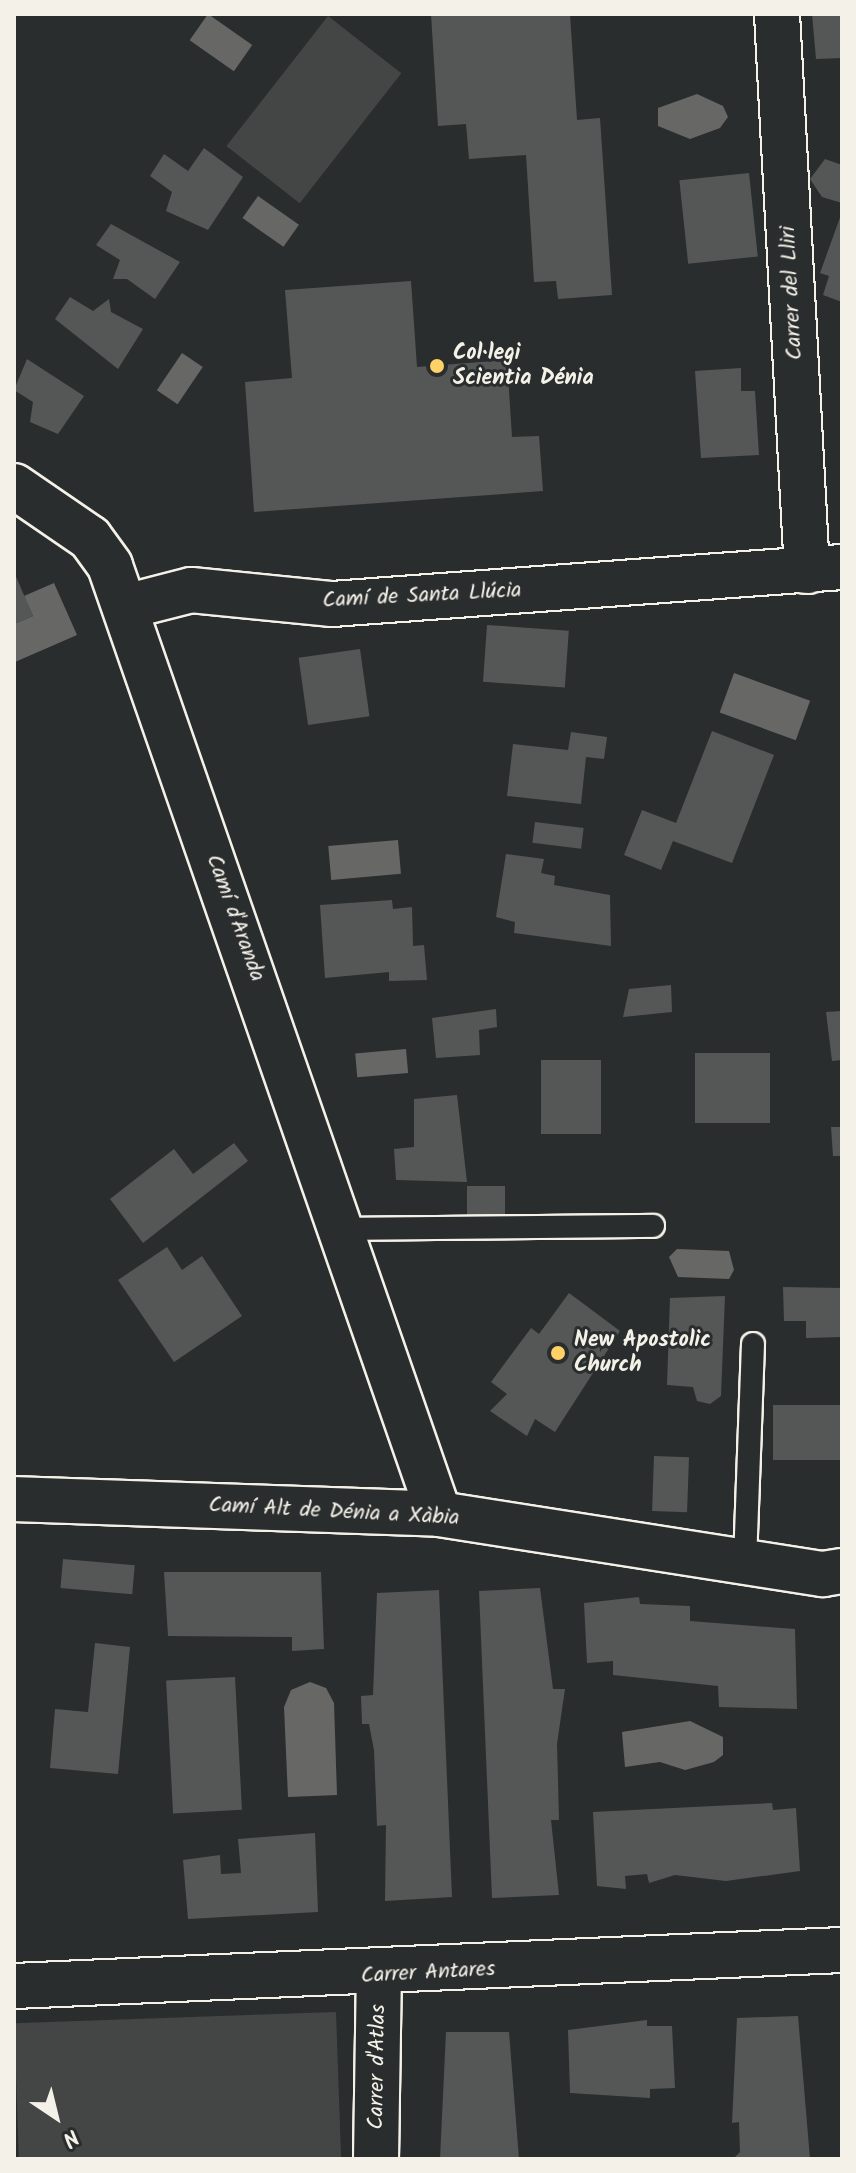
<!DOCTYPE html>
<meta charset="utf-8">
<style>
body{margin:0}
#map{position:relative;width:856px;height:2173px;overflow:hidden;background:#2a2d2e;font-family:Kalam,sans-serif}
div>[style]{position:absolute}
.green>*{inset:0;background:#444645;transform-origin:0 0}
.water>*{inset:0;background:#676866;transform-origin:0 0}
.building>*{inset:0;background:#555756;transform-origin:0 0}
.roads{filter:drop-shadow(2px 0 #f4f1e8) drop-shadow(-2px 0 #f4f1e8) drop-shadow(0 2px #f4f1e8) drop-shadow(0 -2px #f4f1e8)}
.service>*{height:22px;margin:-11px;padding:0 11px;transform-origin:11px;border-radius:11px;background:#2a2d2e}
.minor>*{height:44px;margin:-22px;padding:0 22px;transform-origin:22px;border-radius:22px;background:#2a2d2e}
.dots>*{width:22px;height:22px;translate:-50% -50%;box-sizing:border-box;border:4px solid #2a2d2e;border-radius:50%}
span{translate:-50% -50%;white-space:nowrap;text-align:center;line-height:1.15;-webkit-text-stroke:6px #2a2d2e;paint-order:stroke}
.street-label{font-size:22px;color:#f4f1e8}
.poi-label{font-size:22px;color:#f4f1e8;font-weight:700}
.left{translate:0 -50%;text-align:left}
.frame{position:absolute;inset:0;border:16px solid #f4f1e8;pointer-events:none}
.north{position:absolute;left:16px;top:2077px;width:80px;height:80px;-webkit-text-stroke:6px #2a2d2e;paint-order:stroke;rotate:145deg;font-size:22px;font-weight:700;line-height:32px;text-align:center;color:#f4f1e8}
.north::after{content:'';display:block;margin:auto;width:28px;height:36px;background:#f4f1e8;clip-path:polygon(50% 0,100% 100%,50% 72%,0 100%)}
</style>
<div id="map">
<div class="green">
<i style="left:328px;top:16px;width:93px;height:165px;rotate:38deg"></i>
<i style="left:336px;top:2012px;width:147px;height:322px;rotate:88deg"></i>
</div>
<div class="water">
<i style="left:208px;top:14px;width:54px;height:32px;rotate:35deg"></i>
<i style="clip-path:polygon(697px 94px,723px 106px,728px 117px,720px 128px,690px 139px,658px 126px,658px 108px)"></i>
<i style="left:258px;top:196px;width:50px;height:27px;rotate:35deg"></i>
<i style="left:182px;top:353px;width:25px;height:45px;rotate:34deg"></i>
<i style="clip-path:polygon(54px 583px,77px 635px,15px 662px,14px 624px,33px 616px,24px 596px)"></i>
<i style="left:734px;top:673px;width:81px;height:42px;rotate:20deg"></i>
<i style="left:398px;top:840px;width:34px;height:70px;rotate:85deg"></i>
<i style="left:406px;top:1049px;width:24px;height:51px;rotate:85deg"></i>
<i style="clip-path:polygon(677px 1249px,729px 1251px,734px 1270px,729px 1279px,678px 1277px,669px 1257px)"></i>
<i style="clip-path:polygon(310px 1682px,326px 1688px,334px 1703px,337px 1795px,288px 1797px,284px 1707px,291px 1690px)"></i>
<i style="clip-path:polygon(690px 1721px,723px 1737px,723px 1755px,714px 1762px,685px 1770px,660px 1762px,625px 1767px,622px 1732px)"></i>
</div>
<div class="building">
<i style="clip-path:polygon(431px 14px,570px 14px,577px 120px,600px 118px,612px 295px,558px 299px,556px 281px,534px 282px,526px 155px,469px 159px,466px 124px,438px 126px)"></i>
<i style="clip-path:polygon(812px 14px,842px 14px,842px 58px,816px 59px)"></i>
<i style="clip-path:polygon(204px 148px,243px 177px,208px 230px,166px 211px,172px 192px,150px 176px,164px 154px,188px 171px)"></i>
<i style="clip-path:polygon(825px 159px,842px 165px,842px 203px,822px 197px,810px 179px)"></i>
<i style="left:749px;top:173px;width:84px;height:70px;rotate:84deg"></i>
<i style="clip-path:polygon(842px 212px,842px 302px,823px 295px,829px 276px,820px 273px)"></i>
<i style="clip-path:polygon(111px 224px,180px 262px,155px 299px,127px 279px,113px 279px,120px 260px,96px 245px)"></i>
<i style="clip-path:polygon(411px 281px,417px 367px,507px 360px,512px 437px,539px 436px,543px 491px,254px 512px,245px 382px,292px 378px,285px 290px)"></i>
<i style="clip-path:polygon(70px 297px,93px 311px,109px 299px,111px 312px,143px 329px,118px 369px,55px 319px)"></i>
<i style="clip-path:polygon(27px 359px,84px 396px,58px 434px,30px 422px,33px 402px,14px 390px)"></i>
<i style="clip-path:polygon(741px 368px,741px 391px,755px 391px,759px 455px,701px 458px,695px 371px)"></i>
<i style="clip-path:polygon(14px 572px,33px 616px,14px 624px)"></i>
<i style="left:487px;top:625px;width:82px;height:57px;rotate:4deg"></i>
<i style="left:360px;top:649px;width:68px;height:62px;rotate:82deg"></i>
<i style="clip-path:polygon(712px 731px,774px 755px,732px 863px,673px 841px,661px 870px,624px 855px,642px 810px,676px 823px)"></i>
<i style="clip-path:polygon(571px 732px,607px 737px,604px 759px,586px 757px,581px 804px,507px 796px,513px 744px,568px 750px)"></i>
<i style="left:535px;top:822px;width:49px;height:21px;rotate:7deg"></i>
<i style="clip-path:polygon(506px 854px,544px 859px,541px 873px,555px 876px,554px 885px,610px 895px,611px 946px,514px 933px,515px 922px,496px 917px)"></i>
<i style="clip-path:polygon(392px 900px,393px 909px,412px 907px,413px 946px,424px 945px,427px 980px,389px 981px,389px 972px,325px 978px,320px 905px)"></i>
<i style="clip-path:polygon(671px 985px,672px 1012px,623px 1017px,629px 989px)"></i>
<i style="clip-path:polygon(496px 1009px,497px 1027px,479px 1030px,480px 1055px,436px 1058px,432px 1018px)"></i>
<i style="clip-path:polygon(842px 1011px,842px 1060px,832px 1061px,826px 1012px)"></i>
<i style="left:695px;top:1053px;width:75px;height:70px"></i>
<i style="left:601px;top:1060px;width:74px;height:60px;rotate:90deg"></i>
<i style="clip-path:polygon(457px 1095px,467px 1182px,396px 1180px,394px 1149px,414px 1147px,414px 1099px)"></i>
<i style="clip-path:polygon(831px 1127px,842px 1127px,842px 1156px,833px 1156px)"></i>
<i style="clip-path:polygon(234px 1143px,248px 1161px,143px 1243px,110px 1199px,174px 1149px,193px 1174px)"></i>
<i style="left:467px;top:1186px;width:38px;height:31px"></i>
<i style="clip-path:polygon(167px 1247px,182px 1270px,202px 1256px,242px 1316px,174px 1362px,118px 1280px)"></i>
<i style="clip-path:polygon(783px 1287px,842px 1288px,842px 1337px,806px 1338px,806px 1321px,784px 1321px)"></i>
<i style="clip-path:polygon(569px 1293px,620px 1331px,555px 1432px,535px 1419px,527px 1436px,490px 1411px,507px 1394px,491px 1382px,531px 1328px,539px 1334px)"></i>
<i style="clip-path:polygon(725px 1296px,721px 1396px,710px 1404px,697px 1401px,693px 1387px,667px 1385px,670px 1298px)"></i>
<i style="left:842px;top:1405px;width:55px;height:69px;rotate:90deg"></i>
<i style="left:654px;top:1456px;width:35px;height:55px;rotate:2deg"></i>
<i style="left:63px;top:1559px;width:72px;height:29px;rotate:5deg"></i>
<i style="clip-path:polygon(164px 1572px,321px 1572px,324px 1649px,292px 1651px,292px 1637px,168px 1636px)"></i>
<i style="clip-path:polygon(540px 1588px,553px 1689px,565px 1689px,557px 1744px,559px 1820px,551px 1820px,559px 1895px,492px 1898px,479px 1591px)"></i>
<i style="clip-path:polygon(439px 1590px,452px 1897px,385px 1901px,386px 1825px,377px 1826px,374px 1750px,369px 1724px,362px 1724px,361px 1696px,373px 1695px,377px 1593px)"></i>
<i style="clip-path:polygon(639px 1597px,640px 1604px,690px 1606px,690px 1621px,795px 1629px,797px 1709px,719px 1707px,718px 1686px,613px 1675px,613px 1661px,587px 1663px,584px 1603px)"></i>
<i style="clip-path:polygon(95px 1643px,130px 1647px,118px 1774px,50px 1768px,55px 1709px,88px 1712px)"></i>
<i style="left:235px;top:1677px;width:133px;height:69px;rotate:87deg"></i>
<i style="clip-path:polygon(772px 1803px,773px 1810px,796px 1808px,800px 1871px,726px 1881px,675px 1875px,649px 1883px,647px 1874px,625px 1876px,626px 1889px,597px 1886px,593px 1812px)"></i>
<i style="clip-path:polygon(315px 1833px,318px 1912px,188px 1919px,183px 1860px,220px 1855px,221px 1874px,241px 1873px,238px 1839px)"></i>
<i style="clip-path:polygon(798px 2016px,810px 2159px,733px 2159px,740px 2152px,739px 2122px,732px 2123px,737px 2018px)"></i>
<i style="clip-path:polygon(647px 2020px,647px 2026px,672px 2026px,675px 2088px,650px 2089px,650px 2098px,570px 2093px,568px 2030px)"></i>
<i style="clip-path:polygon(446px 2032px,509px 2032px,519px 2159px,440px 2159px)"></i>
</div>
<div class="roads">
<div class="service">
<i style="left:346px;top:1229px;width:307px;rotate:-0.6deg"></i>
<i style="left:745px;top:1562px;width:218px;rotate:-87.9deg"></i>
</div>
<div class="minor">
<i style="left:777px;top:14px;width:558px;rotate:86.92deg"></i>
<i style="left:14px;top:486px;width:92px;rotate:34.4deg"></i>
<i style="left:90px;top:538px;width:34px;rotate:54deg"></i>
<i style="left:110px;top:566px;width:1003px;rotate:70.86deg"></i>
<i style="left:125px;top:607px;width:68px;rotate:-14.4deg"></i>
<i style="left:191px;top:590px;width:142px;rotate:5.7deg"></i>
<i style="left:332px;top:604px;width:511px;rotate:-4.15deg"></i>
<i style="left:14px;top:1499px;width:425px;rotate:2deg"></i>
<i style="left:439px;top:1514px;width:389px;rotate:8.9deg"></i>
<i style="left:823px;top:1574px;width:19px;rotate:-9deg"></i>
<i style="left:14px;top:1986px;width:829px;rotate:-2.49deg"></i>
<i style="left:376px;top:2159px;width:183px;rotate:-89.1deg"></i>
</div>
</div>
<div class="dots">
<i style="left:437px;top:366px;background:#ffd166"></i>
<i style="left:558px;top:1353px;background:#ffd166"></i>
</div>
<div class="street-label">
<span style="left:792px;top:293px;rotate:-93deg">Carrer del Lliri</span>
<span style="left:422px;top:596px;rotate:-3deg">Camí de Santa Llúcia</span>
<span style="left:235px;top:918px;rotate:70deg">Camí d'Aranda</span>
<span style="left:334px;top:1512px;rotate:3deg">Camí Alt de Dénia a Xàbia</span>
<span style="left:428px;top:1973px;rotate:-3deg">Carrer Antares</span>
<span style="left:378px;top:2067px;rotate:-89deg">Carrer d'Atlas</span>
</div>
<div class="poi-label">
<span class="left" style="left:453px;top:366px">Col·legi<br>Scientia Dénia</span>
<span class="left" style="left:574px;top:1353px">New Apostolic<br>Church</span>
</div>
<div class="frame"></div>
<div class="north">N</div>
</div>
